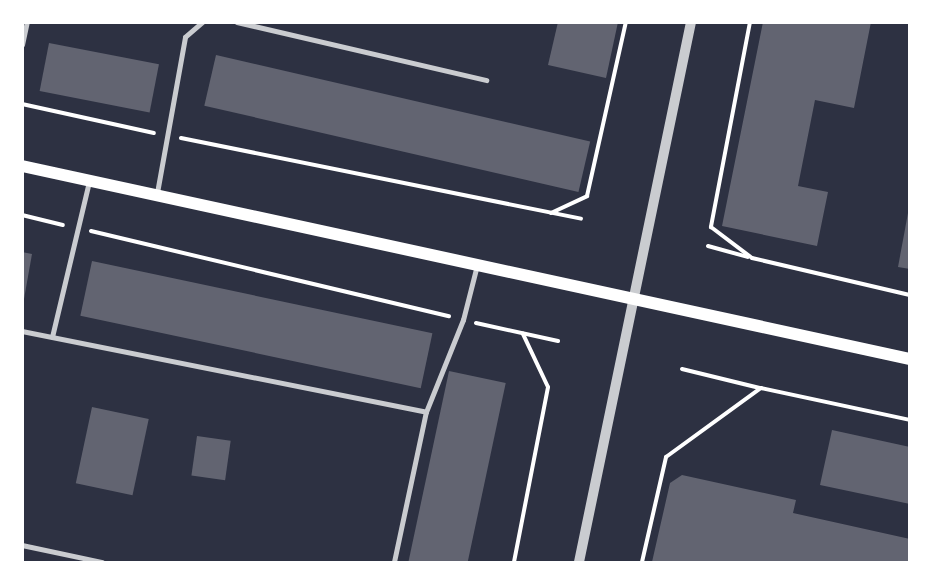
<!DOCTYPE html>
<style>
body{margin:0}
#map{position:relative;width:932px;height:585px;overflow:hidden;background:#2d3142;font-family:"PT Sans",sans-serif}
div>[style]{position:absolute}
.building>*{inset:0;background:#626471;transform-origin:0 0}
.path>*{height:4px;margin:-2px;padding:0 2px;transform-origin:2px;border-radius:2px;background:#fff}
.service>*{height:4.5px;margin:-2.25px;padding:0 2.25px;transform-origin:2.25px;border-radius:2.25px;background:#caccd0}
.tertiary>*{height:10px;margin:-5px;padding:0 5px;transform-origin:5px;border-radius:5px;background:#caccd0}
.secondary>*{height:12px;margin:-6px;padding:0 6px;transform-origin:6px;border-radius:6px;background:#fff}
span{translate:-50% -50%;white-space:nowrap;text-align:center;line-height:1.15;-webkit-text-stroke:4.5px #fff;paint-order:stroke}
.frame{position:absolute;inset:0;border:24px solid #fff;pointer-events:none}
</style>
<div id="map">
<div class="building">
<i style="clip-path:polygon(558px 22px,618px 22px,606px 78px,548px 65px)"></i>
<i style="clip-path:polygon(763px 22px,871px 22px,854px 108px,815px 100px,798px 186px,828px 192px,817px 246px,722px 226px)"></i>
<i style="left:49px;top:43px;width:112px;height:49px;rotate:11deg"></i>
<i style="left:216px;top:55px;width:384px;height:52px;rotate:13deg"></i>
<i style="clip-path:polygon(908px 213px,910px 213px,910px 269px,898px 267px)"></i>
<i style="clip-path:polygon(22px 252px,32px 254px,24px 299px,22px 299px)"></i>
<i style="left:92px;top:261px;width:348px;height:56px;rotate:12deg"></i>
<i style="left:449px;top:371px;width:58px;height:195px;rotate:12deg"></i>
<i style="left:92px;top:407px;width:58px;height:78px;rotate:12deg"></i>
<i style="clip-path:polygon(832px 430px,910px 447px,910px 504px,820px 485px)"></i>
<i style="left:197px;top:436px;width:34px;height:40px;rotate:8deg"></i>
<i style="clip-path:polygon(682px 475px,796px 500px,793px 513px,910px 539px,910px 562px,652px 562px,670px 483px)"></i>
</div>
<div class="path">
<i style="left:750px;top:22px;width:209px;rotate:100.8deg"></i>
<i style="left:711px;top:227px;width:51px;rotate:37.1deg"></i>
<i style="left:752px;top:258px;width:162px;rotate:13.2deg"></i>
<i style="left:22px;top:104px;width:135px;rotate:12.4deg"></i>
<i style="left:181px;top:138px;width:408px;rotate:11.4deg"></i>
<i style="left:551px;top:213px;width:40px;rotate:-25deg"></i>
<i style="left:587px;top:196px;width:178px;rotate:-77.4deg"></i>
<i style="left:22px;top:215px;width:42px;rotate:13.7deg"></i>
<i style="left:91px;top:231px;width:368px;rotate:13.4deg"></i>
<i style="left:708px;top:246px;width:41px;rotate:15.4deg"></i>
<i style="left:476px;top:323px;width:84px;rotate:12.4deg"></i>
<i style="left:682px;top:369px;width:80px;rotate:13.7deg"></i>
<i style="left:514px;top:562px;width:178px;rotate:-79deg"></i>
<i style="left:548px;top:387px;width:59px;rotate:-115.3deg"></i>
<i style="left:642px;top:562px;width:108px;rotate:-77.1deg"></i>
<i style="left:666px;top:457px;width:117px;rotate:-36deg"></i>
<i style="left:761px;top:388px;width:152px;rotate:12.1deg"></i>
</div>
<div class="service">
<i style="left:237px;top:22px;width:256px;rotate:13.1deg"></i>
<i style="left:22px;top:45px;width:24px;rotate:-78deg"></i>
<i style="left:157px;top:193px;width:158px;rotate:-79.8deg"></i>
<i style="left:185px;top:37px;width:23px;rotate:-41deg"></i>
<i style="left:22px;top:331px;width:412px;rotate:11.3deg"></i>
<i style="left:52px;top:337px;width:159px;rotate:-76.6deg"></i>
<i style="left:22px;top:545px;width:82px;rotate:12deg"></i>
<i style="left:394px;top:562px;width:153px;rotate:-78deg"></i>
<i style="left:426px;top:412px;width:99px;rotate:-68.1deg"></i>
<i style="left:463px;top:320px;width:57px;rotate:-75.7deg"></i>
</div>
<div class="tertiary">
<i style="left:579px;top:562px;width:551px;rotate:-78.28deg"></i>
</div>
<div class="secondary">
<i style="left:22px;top:166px;width:909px;rotate:12.26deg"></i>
</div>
<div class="frame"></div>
</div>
